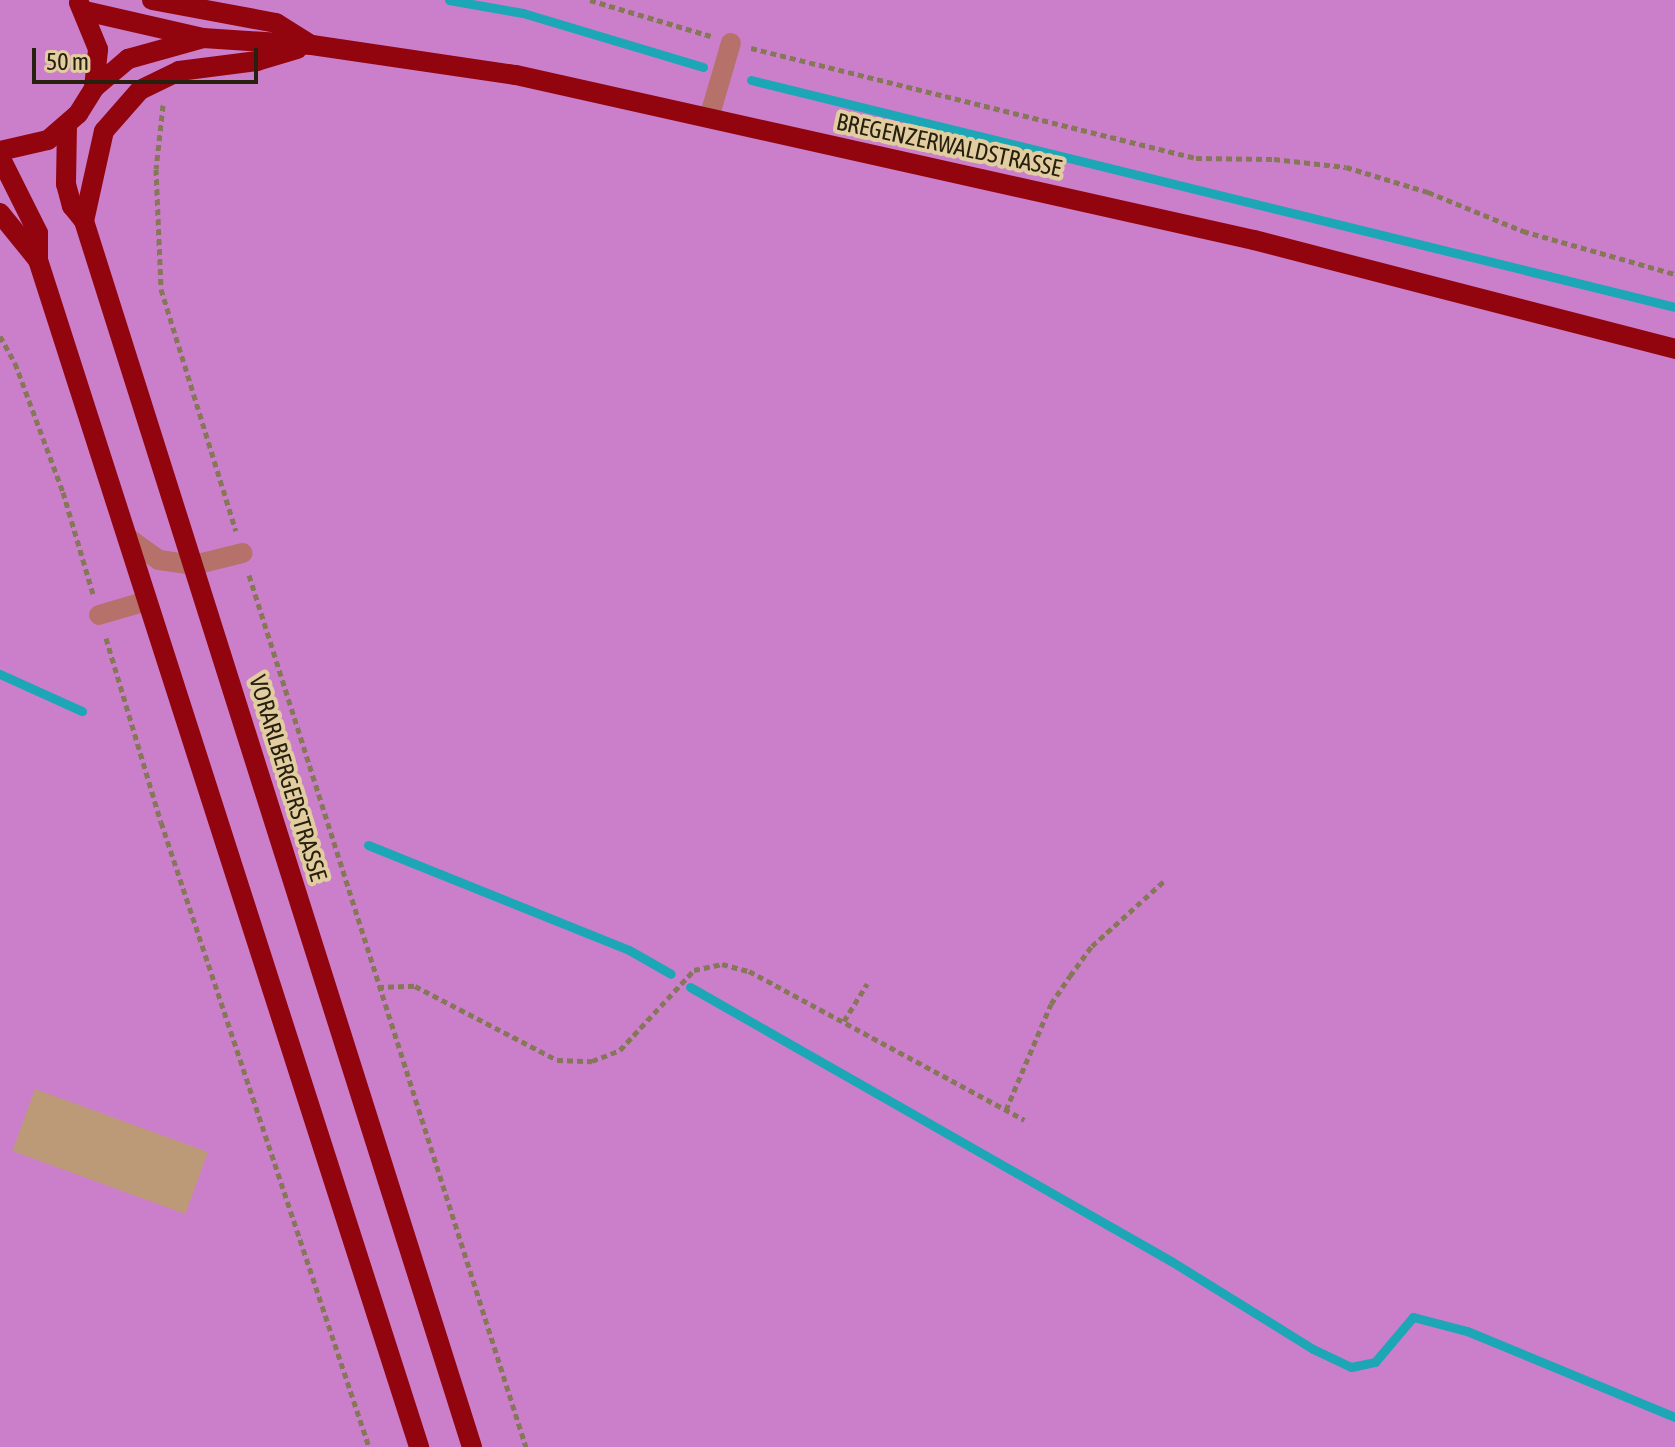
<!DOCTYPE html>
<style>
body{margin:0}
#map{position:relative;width:1675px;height:1447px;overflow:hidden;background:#e1cda0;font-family:"Asap Condensed",sans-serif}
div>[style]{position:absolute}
.green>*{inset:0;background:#cb7fcb;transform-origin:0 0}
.stream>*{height:9px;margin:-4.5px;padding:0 4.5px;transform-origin:4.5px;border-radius:4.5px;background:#1ca6b6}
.building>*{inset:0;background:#bd9a77;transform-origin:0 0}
.path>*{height:5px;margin-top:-2.5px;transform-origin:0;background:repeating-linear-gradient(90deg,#857758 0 6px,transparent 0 10px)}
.minor>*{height:20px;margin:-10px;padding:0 10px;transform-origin:10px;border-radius:10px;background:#b6726a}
.major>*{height:20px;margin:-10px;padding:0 10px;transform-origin:10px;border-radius:10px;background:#92040e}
span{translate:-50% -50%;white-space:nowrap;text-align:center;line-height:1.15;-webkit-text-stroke:8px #e1cda0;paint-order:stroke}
.street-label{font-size:24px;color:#27200e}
.scale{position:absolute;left:32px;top:48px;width:226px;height:36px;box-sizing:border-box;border:4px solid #27200e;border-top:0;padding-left:10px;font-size:24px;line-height:28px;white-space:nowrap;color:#27200e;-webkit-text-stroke:6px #e1cda0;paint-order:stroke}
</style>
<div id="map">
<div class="green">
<i style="left:0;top:0;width:1675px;height:1447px"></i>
</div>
<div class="stream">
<i style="left:449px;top:0;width:75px;rotate:10deg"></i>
<i style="left:523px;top:13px;width:188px;rotate:16.7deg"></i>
<i style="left:751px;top:80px;width:951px;rotate:13.8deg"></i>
<i style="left:0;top:674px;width:90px;rotate:24.3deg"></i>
<i style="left:368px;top:845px;width:281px;rotate:21.9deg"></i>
<i style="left:629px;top:950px;width:48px;rotate:29.7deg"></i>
<i style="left:690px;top:987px;width:554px;rotate:29.67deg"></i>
<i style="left:1171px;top:1261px;width:167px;rotate:31.8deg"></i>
<i style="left:1313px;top:1349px;width:42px;rotate:25.3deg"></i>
<i style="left:1351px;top:1367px;width:25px;rotate:-12deg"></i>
<i style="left:1375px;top:1362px;width:59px;rotate:-49.8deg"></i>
<i style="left:1413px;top:1317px;width:56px;rotate:14.5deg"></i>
<i style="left:1467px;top:1331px;width:225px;rotate:22.5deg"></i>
</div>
<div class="building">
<i style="left:35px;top:1089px;width:184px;height:66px;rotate:20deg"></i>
</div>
<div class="path">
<i style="left:590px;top:0;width:126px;rotate:16.6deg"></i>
<i style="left:751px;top:48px;width:458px;rotate:13.9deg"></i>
<i style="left:1196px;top:158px;width:78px;rotate:0.7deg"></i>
<i style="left:1274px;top:159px;width:72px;rotate:6.3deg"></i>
<i style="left:1346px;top:167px;width:86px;rotate:17deg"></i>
<i style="left:1428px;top:192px;width:103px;rotate:22.3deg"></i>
<i style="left:1523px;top:231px;width:158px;rotate:15.8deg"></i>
<i style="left:163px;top:105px;width:64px;rotate:96.2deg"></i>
<i style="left:156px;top:169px;width:120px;rotate:87.6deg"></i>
<i style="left:161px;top:289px;width:253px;rotate:72.8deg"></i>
<i style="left:0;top:336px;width:31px;rotate:61deg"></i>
<i style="left:15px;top:363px;width:138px;rotate:69.6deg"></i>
<i style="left:63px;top:492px;width:106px;rotate:73.6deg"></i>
<i style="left:249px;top:575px;width:915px;rotate:72.38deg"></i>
<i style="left:106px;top:638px;width:192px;rotate:73.4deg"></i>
<i style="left:161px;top:822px;width:659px;rotate:71.59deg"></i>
<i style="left:378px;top:987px;width:37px;rotate:-2deg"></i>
<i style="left:415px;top:986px;width:160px;rotate:27.5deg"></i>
<i style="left:557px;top:1060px;width:35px;rotate:2deg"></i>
<i style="left:592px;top:1061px;width:30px;rotate:-21deg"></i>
<i style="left:620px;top:1050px;width:109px;rotate:-47.2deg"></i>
<i style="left:694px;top:970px;width:29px;rotate:-12deg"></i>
<i style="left:722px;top:964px;width:28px;rotate:15deg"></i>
<i style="left:749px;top:971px;width:313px;rotate:28.4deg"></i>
<i style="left:844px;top:1021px;width:44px;rotate:-58.1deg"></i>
<i style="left:1006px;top:1110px;width:115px;rotate:-67deg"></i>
<i style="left:1051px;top:1004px;width:34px;rotate:-56deg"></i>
<i style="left:1070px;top:976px;width:37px;rotate:-54deg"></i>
<i style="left:1092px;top:946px;width:98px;rotate:-42.1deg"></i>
</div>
<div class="minor">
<i style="left:709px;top:118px;width:78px;rotate:-73.7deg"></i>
<i style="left:127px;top:537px;width:39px;rotate:36deg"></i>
<i style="left:159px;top:560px;width:35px;rotate:8deg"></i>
<i style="left:194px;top:565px;width:50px;rotate:-13.8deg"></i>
<i style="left:99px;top:615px;width:50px;rotate:-16.3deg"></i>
</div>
<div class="major">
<i style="left:152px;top:0;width:126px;rotate:10.5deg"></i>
<i style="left:276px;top:23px;width:38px;rotate:32deg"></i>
<i style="left:85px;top:11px;width:121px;rotate:12.9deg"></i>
<i style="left:203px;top:38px;width:109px;rotate:3.7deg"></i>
<i style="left:312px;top:45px;width:206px;rotate:8.4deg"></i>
<i style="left:516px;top:75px;width:756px;rotate:12.6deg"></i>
<i style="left:1254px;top:240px;width:435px;rotate:14.5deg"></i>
<i style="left:94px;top:88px;width:45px;rotate:-40.5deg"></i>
<i style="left:128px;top:59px;width:78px;rotate:-15.6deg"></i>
<i style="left:67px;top:125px;width:59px;rotate:91deg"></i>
<i style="left:66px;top:184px;width:23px;rotate:75deg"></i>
<i style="left:72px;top:206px;width:19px;rotate:51deg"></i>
<i style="left:84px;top:221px;width:1286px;rotate:72.44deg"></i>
<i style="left:0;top:151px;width:49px;rotate:-12.9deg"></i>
<i style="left:48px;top:140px;width:40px;rotate:-41deg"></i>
<i style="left:78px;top:114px;width:31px;rotate:-58deg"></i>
<i style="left:94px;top:88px;width:39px;rotate:-84deg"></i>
<i style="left:98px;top:49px;width:50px;rotate:-112.4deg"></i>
<i style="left:0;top:157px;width:85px;rotate:63.4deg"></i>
<i style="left:38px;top:233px;width:27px;rotate:90deg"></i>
<i style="left:38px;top:260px;width:1247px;rotate:72.2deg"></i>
<i style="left:0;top:213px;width:60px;rotate:51deg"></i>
<i style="left:84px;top:221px;width:92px;rotate:-77.5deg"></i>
<i style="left:104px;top:131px;width:55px;rotate:-48.7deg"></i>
<i style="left:140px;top:90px;width:43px;rotate:-26deg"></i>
<i style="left:179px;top:71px;width:79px;rotate:-7.3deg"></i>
<i style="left:257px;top:61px;width:42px;rotate:-16.7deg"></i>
</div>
<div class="street-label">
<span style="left:949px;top:145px;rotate:12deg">BREGENZERWALDSTRASSE</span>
<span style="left:288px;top:778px;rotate:73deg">VORARLBERGERSTRASSE</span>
</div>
<div class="scale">50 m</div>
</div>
